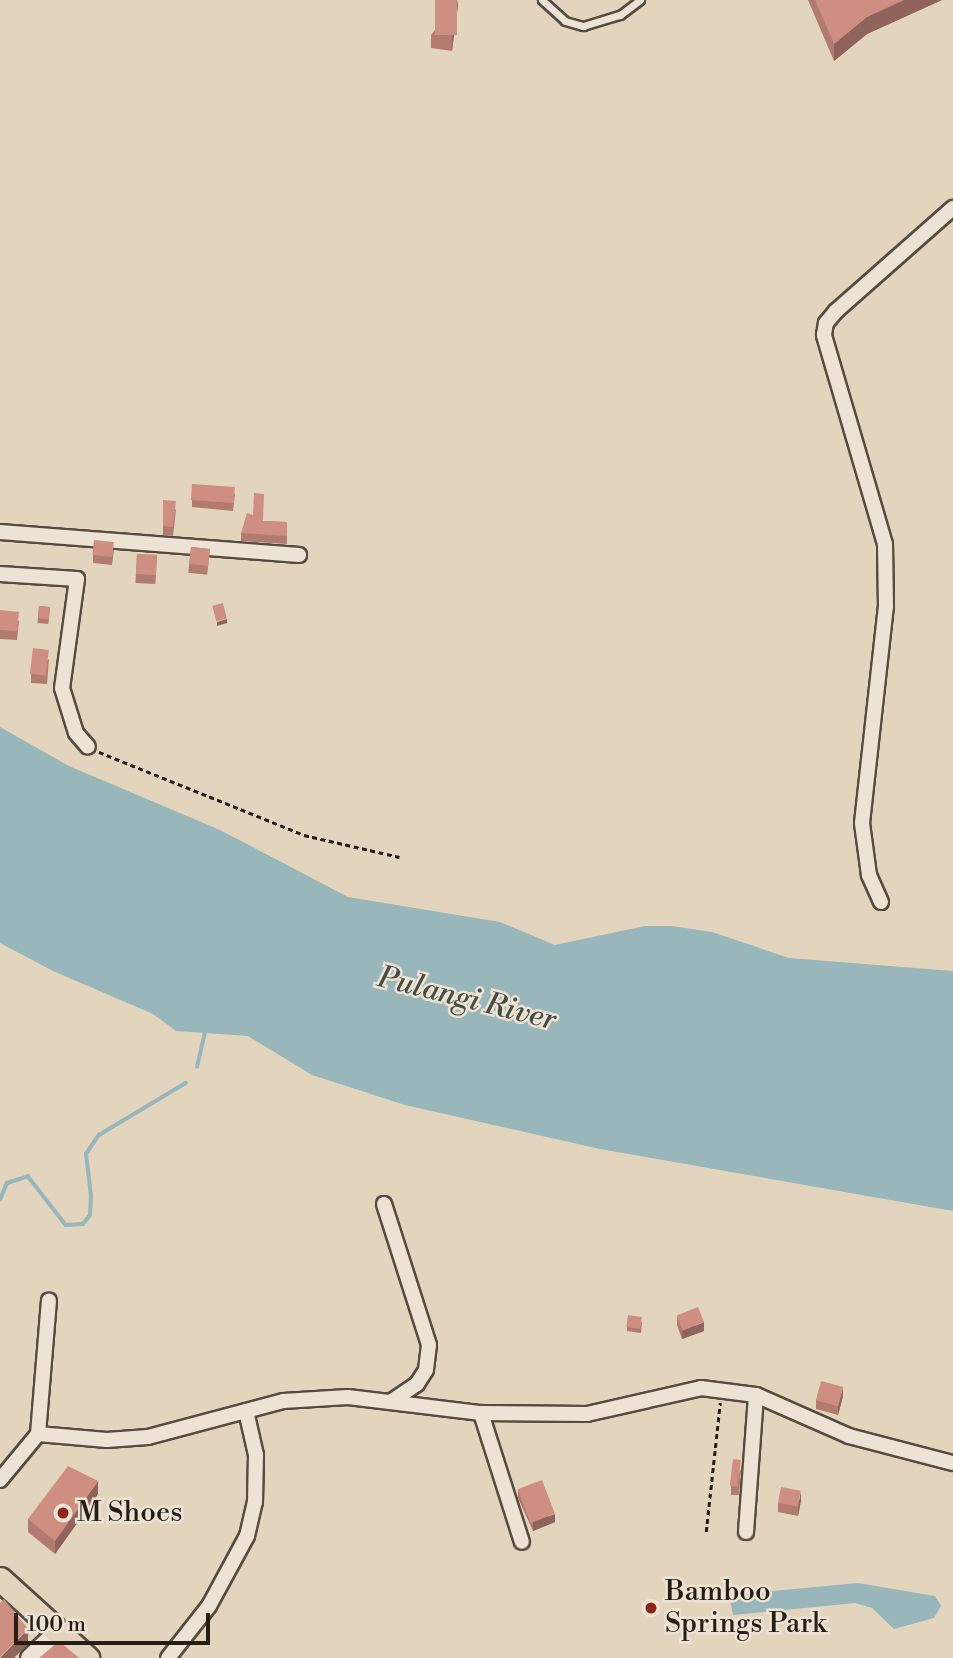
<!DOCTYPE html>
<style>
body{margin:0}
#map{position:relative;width:953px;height:1658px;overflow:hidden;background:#e3d4bd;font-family:"Libre Bodoni",serif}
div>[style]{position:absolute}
.water>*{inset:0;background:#99b6bb}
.stream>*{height:3.5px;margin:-1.75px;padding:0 1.75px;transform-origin:1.75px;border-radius:1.75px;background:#99b6bb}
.path>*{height:2.5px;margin-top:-1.25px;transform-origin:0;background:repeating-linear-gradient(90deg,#261e15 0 5px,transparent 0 8.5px)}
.roads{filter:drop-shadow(2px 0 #554c3f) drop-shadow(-2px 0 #554c3f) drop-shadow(0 2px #554c3f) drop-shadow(0 -2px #554c3f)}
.service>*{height:7px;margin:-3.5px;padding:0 3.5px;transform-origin:3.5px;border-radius:3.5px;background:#ede3d4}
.minor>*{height:14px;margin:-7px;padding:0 7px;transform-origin:7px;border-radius:7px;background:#ede3d4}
.tertiary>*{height:18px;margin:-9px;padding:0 9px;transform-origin:9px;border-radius:9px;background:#ede3d4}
.trunk>*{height:23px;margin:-11.5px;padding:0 11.5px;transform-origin:11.5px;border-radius:11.5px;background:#e3d4bd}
.wall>*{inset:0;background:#b17b70;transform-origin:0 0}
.shaded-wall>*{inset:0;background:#90645b}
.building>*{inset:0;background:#ce8f82;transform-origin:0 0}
.dots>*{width:19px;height:19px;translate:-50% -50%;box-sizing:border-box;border:4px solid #ede3d4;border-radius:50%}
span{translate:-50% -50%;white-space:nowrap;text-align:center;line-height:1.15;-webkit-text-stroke:5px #ede3d4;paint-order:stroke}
.poi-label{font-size:28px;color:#261e15}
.left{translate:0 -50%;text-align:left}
.water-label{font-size:30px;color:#484c47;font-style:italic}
.scale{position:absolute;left:14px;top:1613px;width:196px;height:32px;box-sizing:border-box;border:4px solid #261e15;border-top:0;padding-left:9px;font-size:21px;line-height:24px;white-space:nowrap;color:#261e15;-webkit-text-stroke:5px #ede3d4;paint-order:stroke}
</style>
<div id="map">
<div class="water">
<i style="clip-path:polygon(0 727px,69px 766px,220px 830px,348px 897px,500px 922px,555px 945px,645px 926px,672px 926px,712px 932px,789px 958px,953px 971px,953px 1211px,600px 1149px,405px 1105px,312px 1075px,248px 1036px,176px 1031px,153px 1014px,53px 971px,0 943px)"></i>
<i style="clip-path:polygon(858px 1583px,935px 1596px,941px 1606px,934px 1618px,894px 1629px,872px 1608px,855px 1603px,733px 1615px,729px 1595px)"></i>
</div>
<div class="stream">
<i style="left:197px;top:1067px;width:37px;rotate:-77deg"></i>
<i style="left:0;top:1200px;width:18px;rotate:-68deg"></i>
<i style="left:7px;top:1183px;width:22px;rotate:-18deg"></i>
<i style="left:28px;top:1176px;width:62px;rotate:52.2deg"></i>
<i style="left:66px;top:1225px;width:17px;rotate:-3deg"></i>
<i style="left:83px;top:1224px;width:11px;rotate:-52deg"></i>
<i style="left:90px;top:1215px;width:19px;rotate:-87deg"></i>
<i style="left:91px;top:1196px;width:42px;rotate:-96.8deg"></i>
<i style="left:86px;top:1154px;width:23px;rotate:-56deg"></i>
<i style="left:99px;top:1135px;width:101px;rotate:-30.9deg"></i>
</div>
<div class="path">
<i style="left:99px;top:752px;width:221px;rotate:22deg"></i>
<i style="left:304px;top:835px;width:98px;rotate:13deg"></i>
<i style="left:706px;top:1532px;width:130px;rotate:-83.8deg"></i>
</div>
<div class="roads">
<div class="service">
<i style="left:542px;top:0;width:31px;rotate:42deg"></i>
<i style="left:565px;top:21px;width:19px;rotate:16deg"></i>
<i style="left:583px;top:26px;width:39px;rotate:-17deg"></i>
<i style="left:620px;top:15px;width:25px;rotate:-37deg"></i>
</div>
<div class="minor">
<i style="left:0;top:532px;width:300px;rotate:4.4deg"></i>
<i style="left:0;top:574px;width:77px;rotate:3.7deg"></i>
<i style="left:77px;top:579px;width:110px;rotate:97.8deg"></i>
<i style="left:62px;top:688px;width:47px;rotate:72.7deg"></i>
<i style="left:76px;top:733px;width:18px;rotate:49deg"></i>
<i style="left:881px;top:902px;width:30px;rotate:-114deg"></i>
<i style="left:869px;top:875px;width:52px;rotate:-97.7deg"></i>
<i style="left:862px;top:823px;width:217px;rotate:-83.7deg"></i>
<i style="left:886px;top:607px;width:63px;rotate:-90.9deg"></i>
<i style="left:885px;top:544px;width:218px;rotate:-106.3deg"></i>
<i style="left:824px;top:335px;width:12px;rotate:-81deg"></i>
<i style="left:826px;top:323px;width:16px;rotate:-50deg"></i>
<i style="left:836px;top:311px;width:156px;rotate:-41.4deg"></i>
<i style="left:384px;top:1204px;width:148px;rotate:72.3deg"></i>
<i style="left:429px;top:1345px;width:25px;rotate:97deg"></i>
<i style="left:426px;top:1370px;width:17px;rotate:123deg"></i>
<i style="left:417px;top:1384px;width:30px;rotate:146deg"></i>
<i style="left:481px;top:1413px;width:135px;rotate:72.4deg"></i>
<i style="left:38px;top:1434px;width:134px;rotate:-85.3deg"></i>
<i style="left:0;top:1480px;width:60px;rotate:-50.4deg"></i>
<i style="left:38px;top:1434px;width:69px;rotate:5deg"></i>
<i style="left:107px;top:1440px;width:41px;rotate:-4.2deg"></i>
<i style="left:148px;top:1437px;width:140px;rotate:-14.9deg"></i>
<i style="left:283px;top:1401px;width:65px;rotate:-3.5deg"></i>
<i style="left:348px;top:1397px;width:134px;rotate:6.9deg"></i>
<i style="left:481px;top:1413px;width:106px;rotate:0.5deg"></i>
<i style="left:587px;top:1414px;width:117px;rotate:-12.8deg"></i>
<i style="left:701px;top:1388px;width:55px;rotate:7.3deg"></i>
<i style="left:756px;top:1395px;width:102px;rotate:23.8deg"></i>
<i style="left:849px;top:1436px;width:107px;rotate:14.6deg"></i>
<i style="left:746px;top:1532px;width:137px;rotate:-85.8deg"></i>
<i style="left:168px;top:1658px;width:66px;rotate:-51.7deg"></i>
<i style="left:209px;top:1606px;width:80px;rotate:-61.5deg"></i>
<i style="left:247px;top:1536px;width:35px;rotate:-77deg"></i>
<i style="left:255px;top:1502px;width:47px;rotate:-88.8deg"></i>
<i style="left:256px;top:1455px;width:45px;rotate:-102.8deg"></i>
</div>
<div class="tertiary">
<i style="left:30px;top:1658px;width:40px;rotate:-43deg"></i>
</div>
<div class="trunk">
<i style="left:0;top:1579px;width:118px;rotate:42.2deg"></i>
</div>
</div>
<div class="wall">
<i style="clip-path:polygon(458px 0,452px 51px,431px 48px,431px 35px)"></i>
<i style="clip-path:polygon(808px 0,942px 0,867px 34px,834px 61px)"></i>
<i style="clip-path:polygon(192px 484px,235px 494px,233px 511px,192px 507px)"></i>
<i style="clip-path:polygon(163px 500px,176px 510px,173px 536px,163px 535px)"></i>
<i style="clip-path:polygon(263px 521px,287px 522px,287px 544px,241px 541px,241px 533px)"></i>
<i style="left:191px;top:547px;width:19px;height:26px;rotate:6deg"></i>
<i style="clip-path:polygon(114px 550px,112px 565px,93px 563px,93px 555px)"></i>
<i style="left:137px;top:554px;width:20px;height:29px;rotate:3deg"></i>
<i style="left:39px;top:606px;width:11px;height:17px;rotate:5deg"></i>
<i style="clip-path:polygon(0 610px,19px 621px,17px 640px,0 639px)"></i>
<i style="clip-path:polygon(49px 659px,47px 684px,31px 683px,31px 674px)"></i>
<i style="clip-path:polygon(677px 1316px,704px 1331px,682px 1339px,677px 1325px)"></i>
<i style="clip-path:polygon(642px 1322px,641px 1333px,627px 1331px,627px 1327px)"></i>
<i style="clip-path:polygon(843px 1396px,838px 1415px,816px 1409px,816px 1400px)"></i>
<i style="clip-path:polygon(741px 1469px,739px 1495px,731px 1495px,731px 1486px)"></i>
<i style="clip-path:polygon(518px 1489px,555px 1522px,533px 1531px,518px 1498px)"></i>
<i style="clip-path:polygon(98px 1494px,55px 1554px,28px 1532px,28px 1519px)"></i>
<i style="clip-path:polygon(801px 1500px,798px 1516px,778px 1512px,778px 1503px)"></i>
</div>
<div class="shaded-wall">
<i style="clip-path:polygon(457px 0,458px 6px,452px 51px,452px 38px)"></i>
<i style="clip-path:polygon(904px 0,942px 0,867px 34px,834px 61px,834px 44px,867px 17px)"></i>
<i style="clip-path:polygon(227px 619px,227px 623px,217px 626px,217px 622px)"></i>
<i style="clip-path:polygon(704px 1322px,704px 1331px,682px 1339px,682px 1331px)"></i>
<i style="clip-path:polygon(843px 1387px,843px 1396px,838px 1415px,838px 1406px)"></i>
<i style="clip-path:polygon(98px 1481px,98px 1494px,55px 1554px,55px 1541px)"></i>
<i style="clip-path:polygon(801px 1491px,801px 1500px,798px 1516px,798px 1507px)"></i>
<i style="clip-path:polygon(555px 1514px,555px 1522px,533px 1531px,533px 1522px)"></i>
<i style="clip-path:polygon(28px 1629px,28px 1644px,14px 1658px,0 1658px)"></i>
</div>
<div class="building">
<i style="left:435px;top:0;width:22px;height:35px"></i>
<i style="clip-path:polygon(815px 0,904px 0,867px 17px,834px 44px)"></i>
<i style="left:192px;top:484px;width:43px;height:16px;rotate:4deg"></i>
<i style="clip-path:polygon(254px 493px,264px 494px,263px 521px,287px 522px,287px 536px,241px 533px,247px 513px,253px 515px)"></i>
<i style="clip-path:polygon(163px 500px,176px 501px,173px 527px,163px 526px)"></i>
<i style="left:94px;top:540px;width:20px;height:15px;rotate:6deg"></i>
<i style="left:191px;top:547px;width:19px;height:17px;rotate:6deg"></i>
<i style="left:137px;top:554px;width:20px;height:20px;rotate:3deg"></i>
<i style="left:223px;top:603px;width:16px;height:11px;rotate:76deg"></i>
<i style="left:39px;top:606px;width:11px;height:12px;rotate:5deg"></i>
<i style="clip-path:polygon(0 610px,19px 612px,17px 631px,0 630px)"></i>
<i style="left:33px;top:648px;width:16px;height:26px;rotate:7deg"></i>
<i style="left:698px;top:1307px;width:16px;height:23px;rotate:68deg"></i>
<i style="left:628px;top:1315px;width:14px;height:12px;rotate:8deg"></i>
<i style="left:821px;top:1381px;width:23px;height:20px;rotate:15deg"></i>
<i style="left:733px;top:1459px;width:8px;height:27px;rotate:7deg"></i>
<i style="clip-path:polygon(68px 1466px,98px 1481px,55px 1541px,28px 1519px)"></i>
<i style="left:542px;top:1480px;width:36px;height:26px;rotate:69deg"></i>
<i style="left:781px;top:1487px;width:20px;height:16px;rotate:11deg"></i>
<i style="clip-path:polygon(4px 1599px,28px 1629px,0 1657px,0 1603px)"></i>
<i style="clip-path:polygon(59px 1641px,79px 1658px,39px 1658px)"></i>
</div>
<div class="dots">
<i style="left:63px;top:1513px;background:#8f2418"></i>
<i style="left:651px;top:1608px;background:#8f2418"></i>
</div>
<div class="poi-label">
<span class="left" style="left:77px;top:1513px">M Shoes</span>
<span class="left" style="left:665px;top:1608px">Bamboo<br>Springs Park</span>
</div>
<div class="water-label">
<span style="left:467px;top:999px;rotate:14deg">Pulangi River</span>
</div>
<div class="scale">100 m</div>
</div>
